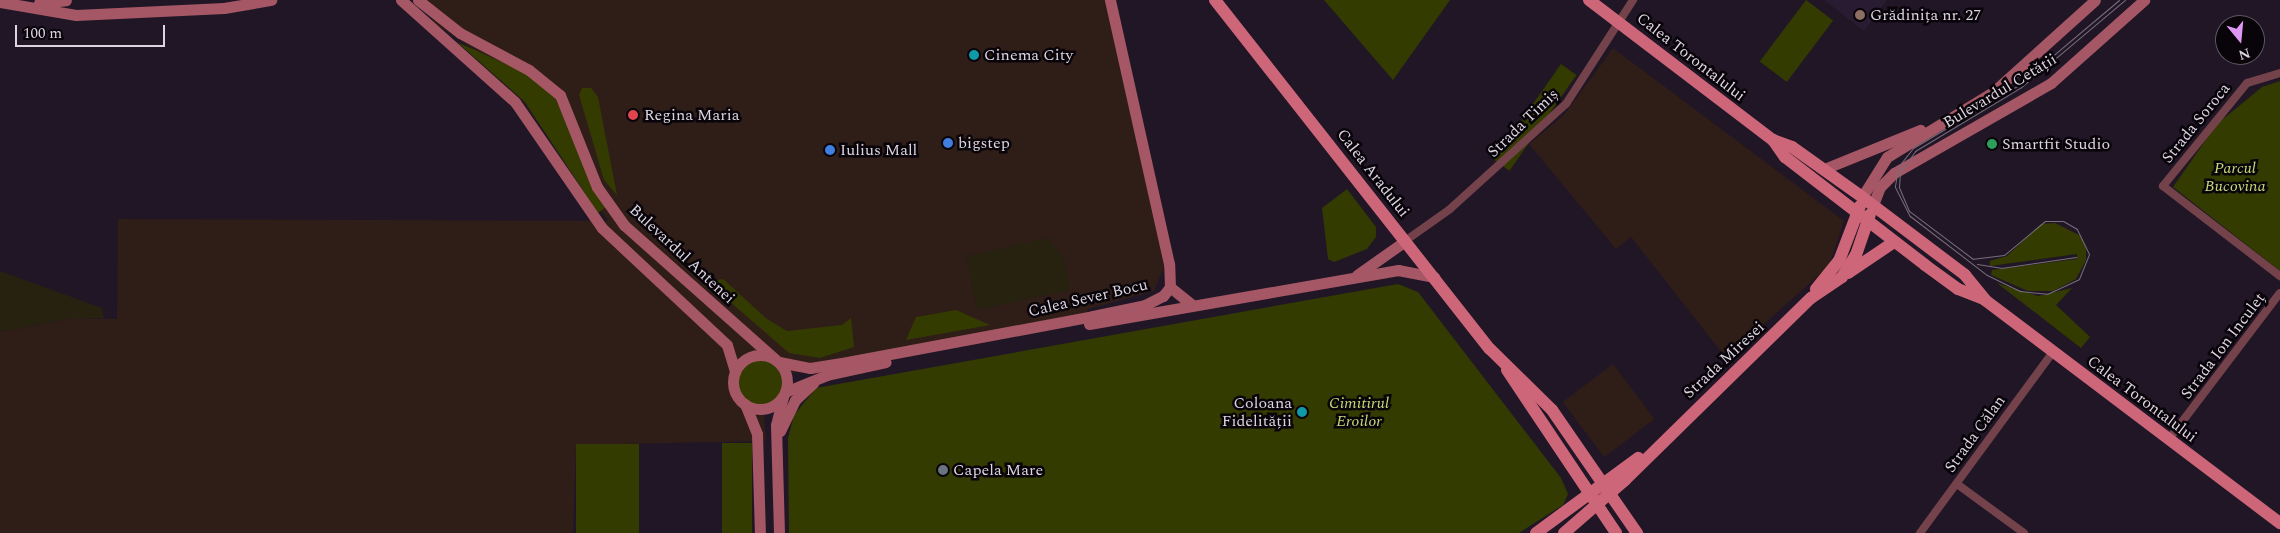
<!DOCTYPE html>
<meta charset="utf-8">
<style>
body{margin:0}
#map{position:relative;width:2280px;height:533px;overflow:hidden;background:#211626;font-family:Spectral,serif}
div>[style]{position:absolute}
.commercial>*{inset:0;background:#2f1d18;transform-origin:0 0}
.industrial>*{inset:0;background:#272110}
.built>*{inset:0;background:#291b31}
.green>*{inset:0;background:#333b00;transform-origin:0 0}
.round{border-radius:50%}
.street>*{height:8px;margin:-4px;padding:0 4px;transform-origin:4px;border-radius:4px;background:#74424a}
.secondary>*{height:11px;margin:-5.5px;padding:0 5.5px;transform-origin:5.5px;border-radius:5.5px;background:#a65765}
.secondary>.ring{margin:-5.5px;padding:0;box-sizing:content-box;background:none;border:11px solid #a65765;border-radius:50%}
.primary>*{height:12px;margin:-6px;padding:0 6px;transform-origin:6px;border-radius:6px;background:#cd6679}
.tram>*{height:1px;margin:-0.5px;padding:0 0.5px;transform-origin:0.5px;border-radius:0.5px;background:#776e7c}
.dots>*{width:14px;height:14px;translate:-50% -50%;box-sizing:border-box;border:2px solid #08040a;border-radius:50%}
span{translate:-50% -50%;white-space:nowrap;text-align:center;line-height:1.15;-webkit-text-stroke:5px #08040a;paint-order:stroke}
.poi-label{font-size:16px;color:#dcd5e0}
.left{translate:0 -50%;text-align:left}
.right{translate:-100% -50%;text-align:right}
.street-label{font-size:16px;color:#dcd5e0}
.park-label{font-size:16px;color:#c8da78;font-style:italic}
.north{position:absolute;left:2215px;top:15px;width:50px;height:50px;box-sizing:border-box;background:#08040a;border:1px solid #5d5860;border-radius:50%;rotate:163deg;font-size:14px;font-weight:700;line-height:20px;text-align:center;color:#dcd5e0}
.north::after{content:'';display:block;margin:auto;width:18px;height:22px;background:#de98f2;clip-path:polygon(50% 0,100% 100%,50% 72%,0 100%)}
.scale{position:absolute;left:15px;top:25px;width:150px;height:22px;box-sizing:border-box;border:2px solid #dcd5e0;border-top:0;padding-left:6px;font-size:15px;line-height:18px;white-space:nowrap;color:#dcd5e0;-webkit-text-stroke:4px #08040a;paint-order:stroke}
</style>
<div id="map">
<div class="commercial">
<i style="clip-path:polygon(424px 0,1110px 0,1164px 268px,1154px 291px,1088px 309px,1086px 317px,762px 379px,766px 441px,576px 445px,573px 533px,0 533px,0 332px,72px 318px,117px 319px,118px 219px,608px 221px,512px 86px,489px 60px,434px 23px)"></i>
<i style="clip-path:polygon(1613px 48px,1844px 221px,1829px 266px,1726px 358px,1631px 237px,1616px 249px,1529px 144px,1564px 115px)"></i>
<i style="left:1613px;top:364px;width:69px;height:63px;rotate:53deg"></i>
</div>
<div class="industrial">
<i style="clip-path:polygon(1047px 238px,1064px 258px,1070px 290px,977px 310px,966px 256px)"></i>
<i style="clip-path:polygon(0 271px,102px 308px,104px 318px,72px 318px,0 332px)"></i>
</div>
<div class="built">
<i style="clip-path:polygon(1824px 0,1887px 0,1864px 31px)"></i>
</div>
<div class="green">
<i style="clip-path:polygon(1324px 0,1450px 0,1393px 80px)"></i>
<i style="left:1806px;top:0;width:34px;height:77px;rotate:37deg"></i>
<i style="clip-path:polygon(457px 42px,526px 73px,555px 98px,606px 207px,598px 213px,525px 102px)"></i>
<i style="left:1561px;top:64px;width:19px;height:117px;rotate:35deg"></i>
<i style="clip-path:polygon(2280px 81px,2280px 271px,2173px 187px,2217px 124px,2262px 87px)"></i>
<i style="clip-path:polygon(582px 88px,591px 88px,598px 97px,617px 195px,604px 180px,579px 95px)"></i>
<i style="clip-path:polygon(1347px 189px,1376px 227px,1376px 237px,1367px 249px,1334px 262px,1328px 259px,1322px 208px)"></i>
<i style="clip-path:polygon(2055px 223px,2081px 236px,2086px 248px,2086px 260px,2076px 279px,2053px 291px,2028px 291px,1991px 275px,1992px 270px,2077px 259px,2077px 254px,1990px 266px,1990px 261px,2007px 256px,2041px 224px)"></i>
<i style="clip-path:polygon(723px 279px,767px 319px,787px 331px,842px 325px,851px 318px,854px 347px,820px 358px,789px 353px,707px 282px)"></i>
<i style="clip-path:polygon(1997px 283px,2038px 296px,2072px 288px,2056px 305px,2090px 337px,2081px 348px)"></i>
<i style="clip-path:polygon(1398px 284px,1418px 292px,1561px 478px,1568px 494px,1563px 505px,1519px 533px,789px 533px,788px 438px,794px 415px,816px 388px)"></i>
<i style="clip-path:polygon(956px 310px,990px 325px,906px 340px,916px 317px)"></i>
<i class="round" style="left:734px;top:356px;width:52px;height:52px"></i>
<i style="left:752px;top:443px;width:90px;height:30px;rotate:90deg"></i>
<i style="left:639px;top:444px;width:89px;height:63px;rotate:90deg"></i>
</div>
<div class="street">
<i style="left:2280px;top:73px;width:34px;rotate:163deg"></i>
<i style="left:2247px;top:83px;width:133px;rotate:129.2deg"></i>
<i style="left:2163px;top:186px;width:148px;rotate:37.6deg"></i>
<i style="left:1405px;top:241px;width:55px;rotate:-35.4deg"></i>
<i style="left:1450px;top:209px;width:156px;rotate:-42.2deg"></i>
<i style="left:1566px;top:104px;width:124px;rotate:-57.2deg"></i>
<i style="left:2169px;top:439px;width:183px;rotate:-52.8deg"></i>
<i style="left:1957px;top:484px;width:83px;rotate:36.2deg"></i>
<i style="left:1920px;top:533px;width:225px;rotate:-53.7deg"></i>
</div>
<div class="secondary">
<i style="left:401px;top:0;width:153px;rotate:41.8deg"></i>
<i style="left:515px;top:102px;width:153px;rotate:55.4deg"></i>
<i style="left:602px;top:228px;width:171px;rotate:43.1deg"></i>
<i style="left:727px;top:345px;width:28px;rotate:73deg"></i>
<i style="left:418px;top:0;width:53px;rotate:38.2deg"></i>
<i style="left:460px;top:33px;width:78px;rotate:28.2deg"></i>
<i style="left:529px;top:70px;width:40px;rotate:39deg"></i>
<i style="left:560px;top:95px;width:99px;rotate:68.1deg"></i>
<i style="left:597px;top:187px;width:47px;rotate:54.6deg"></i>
<i style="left:624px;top:225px;width:202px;rotate:41.6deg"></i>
<i style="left:0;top:2px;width:77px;rotate:9.7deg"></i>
<i style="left:76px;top:15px;width:148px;rotate:-2.7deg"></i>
<i style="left:224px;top:8px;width:48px;rotate:-9.7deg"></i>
<i style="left:39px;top:3px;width:27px;rotate:-6deg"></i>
<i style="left:1824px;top:169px;width:104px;rotate:-22.1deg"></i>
<i style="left:1862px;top:197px;width:47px;rotate:-58deg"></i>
<i style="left:1887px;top:157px;width:124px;rotate:-31.5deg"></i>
<i style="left:1993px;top:92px;width:137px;rotate:-42deg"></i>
<i style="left:1873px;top:205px;width:19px;rotate:-69deg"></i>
<i style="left:1880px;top:187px;width:20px;rotate:-45deg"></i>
<i style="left:1894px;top:173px;width:181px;rotate:-29.8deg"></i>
<i style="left:2051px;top:83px;width:125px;rotate:-41.7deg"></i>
<i style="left:1357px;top:275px;width:59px;rotate:-35.3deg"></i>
<i style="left:1170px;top:287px;width:28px;rotate:39deg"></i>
<i style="left:1089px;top:324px;width:314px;rotate:-9.9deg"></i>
<i style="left:1398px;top:270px;width:37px;rotate:11deg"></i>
<i class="ring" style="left:733px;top:355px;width:43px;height:43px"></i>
<i style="left:779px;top:362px;width:32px;rotate:11deg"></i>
<i style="left:810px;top:368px;width:32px;rotate:-9deg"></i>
<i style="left:842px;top:363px;width:255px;rotate:-10.6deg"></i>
<i style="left:1093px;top:316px;width:53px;rotate:-11.9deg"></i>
<i style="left:1145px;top:305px;width:20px;rotate:-27deg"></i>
<i style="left:1163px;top:296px;width:11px;rotate:-52deg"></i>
<i style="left:1170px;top:287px;width:23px;rotate:-92deg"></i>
<i style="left:1169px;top:264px;width:271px;rotate:-102.6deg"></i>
<i style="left:785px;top:392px;width:45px;rotate:-22deg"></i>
<i style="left:827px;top:375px;width:60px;rotate:-12.4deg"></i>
<i style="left:745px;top:404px;width:32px;rotate:68deg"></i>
<i style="left:757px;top:434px;width:99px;rotate:88.3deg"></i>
<i style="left:780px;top:431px;width:34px;rotate:-64deg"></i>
<i style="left:795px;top:400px;width:25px;rotate:-43deg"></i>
<i style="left:779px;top:533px;width:108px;rotate:-91.6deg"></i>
<i style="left:776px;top:425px;width:30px;rotate:-76deg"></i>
</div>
<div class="primary">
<i style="left:1215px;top:0;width:444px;rotate:51.8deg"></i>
<i style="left:1490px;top:349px;width:87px;rotate:44.5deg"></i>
<i style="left:1552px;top:410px;width:150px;rotate:55.4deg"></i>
<i style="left:1589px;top:0;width:231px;rotate:37.3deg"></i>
<i style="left:1773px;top:140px;width:21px;rotate:55deg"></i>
<i style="left:1785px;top:157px;width:177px;rotate:37.6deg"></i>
<i style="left:1925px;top:265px;width:41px;rotate:36deg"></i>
<i style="left:1958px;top:289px;width:28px;rotate:21deg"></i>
<i style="left:1773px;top:140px;width:20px;rotate:20deg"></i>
<i style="left:1792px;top:147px;width:86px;rotate:35.5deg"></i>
<i style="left:1862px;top:197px;width:129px;rotate:37.1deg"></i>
<i style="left:1965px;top:275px;width:32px;rotate:51deg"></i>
<i style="left:1985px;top:300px;width:370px;rotate:37.1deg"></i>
<i style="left:1848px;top:273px;width:55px;rotate:-34deg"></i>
<i style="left:1816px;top:289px;width:36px;rotate:-51deg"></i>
<i style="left:1839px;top:261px;width:59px;rotate:-69.1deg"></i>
<i style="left:1507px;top:370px;width:196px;rotate:56.2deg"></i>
<i style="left:1536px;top:533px;width:127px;rotate:-36.3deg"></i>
<i style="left:1564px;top:533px;width:81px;rotate:-41deg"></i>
<i style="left:1625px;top:480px;width:260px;rotate:-44.4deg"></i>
<i style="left:1811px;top:298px;width:37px;rotate:-34deg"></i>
<i style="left:1842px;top:277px;width:26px;rotate:-58deg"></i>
<i style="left:1856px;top:255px;width:43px;rotate:-71.1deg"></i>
</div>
<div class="tram">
<i style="left:2119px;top:0;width:133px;rotate:139.9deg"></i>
<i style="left:2017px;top:86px;width:121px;rotate:149.2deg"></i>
<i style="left:1913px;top:148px;width:24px;rotate:128deg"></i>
<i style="left:1898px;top:167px;width:20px;rotate:99deg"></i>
<i style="left:1895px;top:187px;width:33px;rotate:63deg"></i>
<i style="left:1910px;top:216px;width:97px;rotate:37.5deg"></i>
<i style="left:1987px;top:275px;width:37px;rotate:26deg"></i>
<i style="left:2020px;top:291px;width:27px;rotate:6deg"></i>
<i style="left:2047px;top:294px;width:35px;rotate:-25deg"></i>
<i style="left:2079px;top:279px;width:27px;rotate:-68deg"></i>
<i style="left:2089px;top:254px;width:28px;rotate:-116deg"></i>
<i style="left:2077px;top:229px;width:16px;rotate:-150deg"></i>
<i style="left:2063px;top:221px;width:18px;rotate:180deg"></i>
<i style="left:2045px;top:221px;width:53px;rotate:140.3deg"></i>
<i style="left:2004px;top:255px;width:31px;rotate:173deg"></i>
<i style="left:1973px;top:259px;width:80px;rotate:-143.1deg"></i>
<i style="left:1909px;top:211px;width:26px;rotate:-113deg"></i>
<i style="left:1899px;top:187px;width:15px;rotate:-86deg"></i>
<i style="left:1900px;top:172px;width:26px;rotate:-54deg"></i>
<i style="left:1915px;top:151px;width:122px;rotate:-31deg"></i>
<i style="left:2020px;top:88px;width:137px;rotate:-40deg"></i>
<i style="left:1977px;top:264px;width:24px;rotate:9deg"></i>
<i style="left:2001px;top:268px;width:76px;rotate:-8.3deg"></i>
</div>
<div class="dots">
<i style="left:1860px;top:15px;background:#8d6e63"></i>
<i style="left:974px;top:55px;background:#0f9aa8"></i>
<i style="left:633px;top:115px;background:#e0444e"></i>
<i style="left:948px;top:143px;background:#3f7fe0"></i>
<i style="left:1992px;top:144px;background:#2e9e5b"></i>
<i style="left:830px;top:150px;background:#3f7fe0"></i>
<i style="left:1302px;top:412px;background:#0f9aa8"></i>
<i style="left:943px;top:470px;background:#6b7280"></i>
</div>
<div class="poi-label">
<span class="left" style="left:1870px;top:15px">Grădinița nr. 27</span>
<span class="left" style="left:984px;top:55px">Cinema City</span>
<span class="left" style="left:644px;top:115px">Regina Maria</span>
<span class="left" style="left:958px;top:143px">bigstep</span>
<span class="left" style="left:2002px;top:144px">Smartfit Studio</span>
<span class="left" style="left:840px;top:150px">Iulius Mall</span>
<span class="right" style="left:1292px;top:412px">Coloana<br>Fidelității</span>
<span class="left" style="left:953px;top:470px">Capela Mare</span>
</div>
<div class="street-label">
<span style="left:1691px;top:57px;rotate:38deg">Calea Torontalului</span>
<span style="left:2000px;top:91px;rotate:-31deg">Bulevardul Cetății</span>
<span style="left:1523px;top:123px;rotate:-44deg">Strada Timiș</span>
<span style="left:2196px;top:123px;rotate:-51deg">Strada Soroca</span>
<span style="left:1373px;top:173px;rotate:52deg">Calea Aradului</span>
<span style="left:682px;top:254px;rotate:43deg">Bulevardul Antenei</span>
<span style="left:1088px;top:298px;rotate:-13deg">Calea Sever Bocu</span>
<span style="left:2223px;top:346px;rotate:-53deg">Strada Ion Inculeț</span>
<span style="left:1724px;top:360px;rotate:-43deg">Strada Miresei</span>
<span style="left:2142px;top:399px;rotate:37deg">Calea Torontalului</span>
<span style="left:1975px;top:434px;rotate:-54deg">Strada Călan</span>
</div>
<div class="park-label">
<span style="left:2235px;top:177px">Parcul<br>Bucovina</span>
<span style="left:1359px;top:412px">Cimitirul<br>Eroilor</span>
</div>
<div class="north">N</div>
<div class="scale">100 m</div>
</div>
